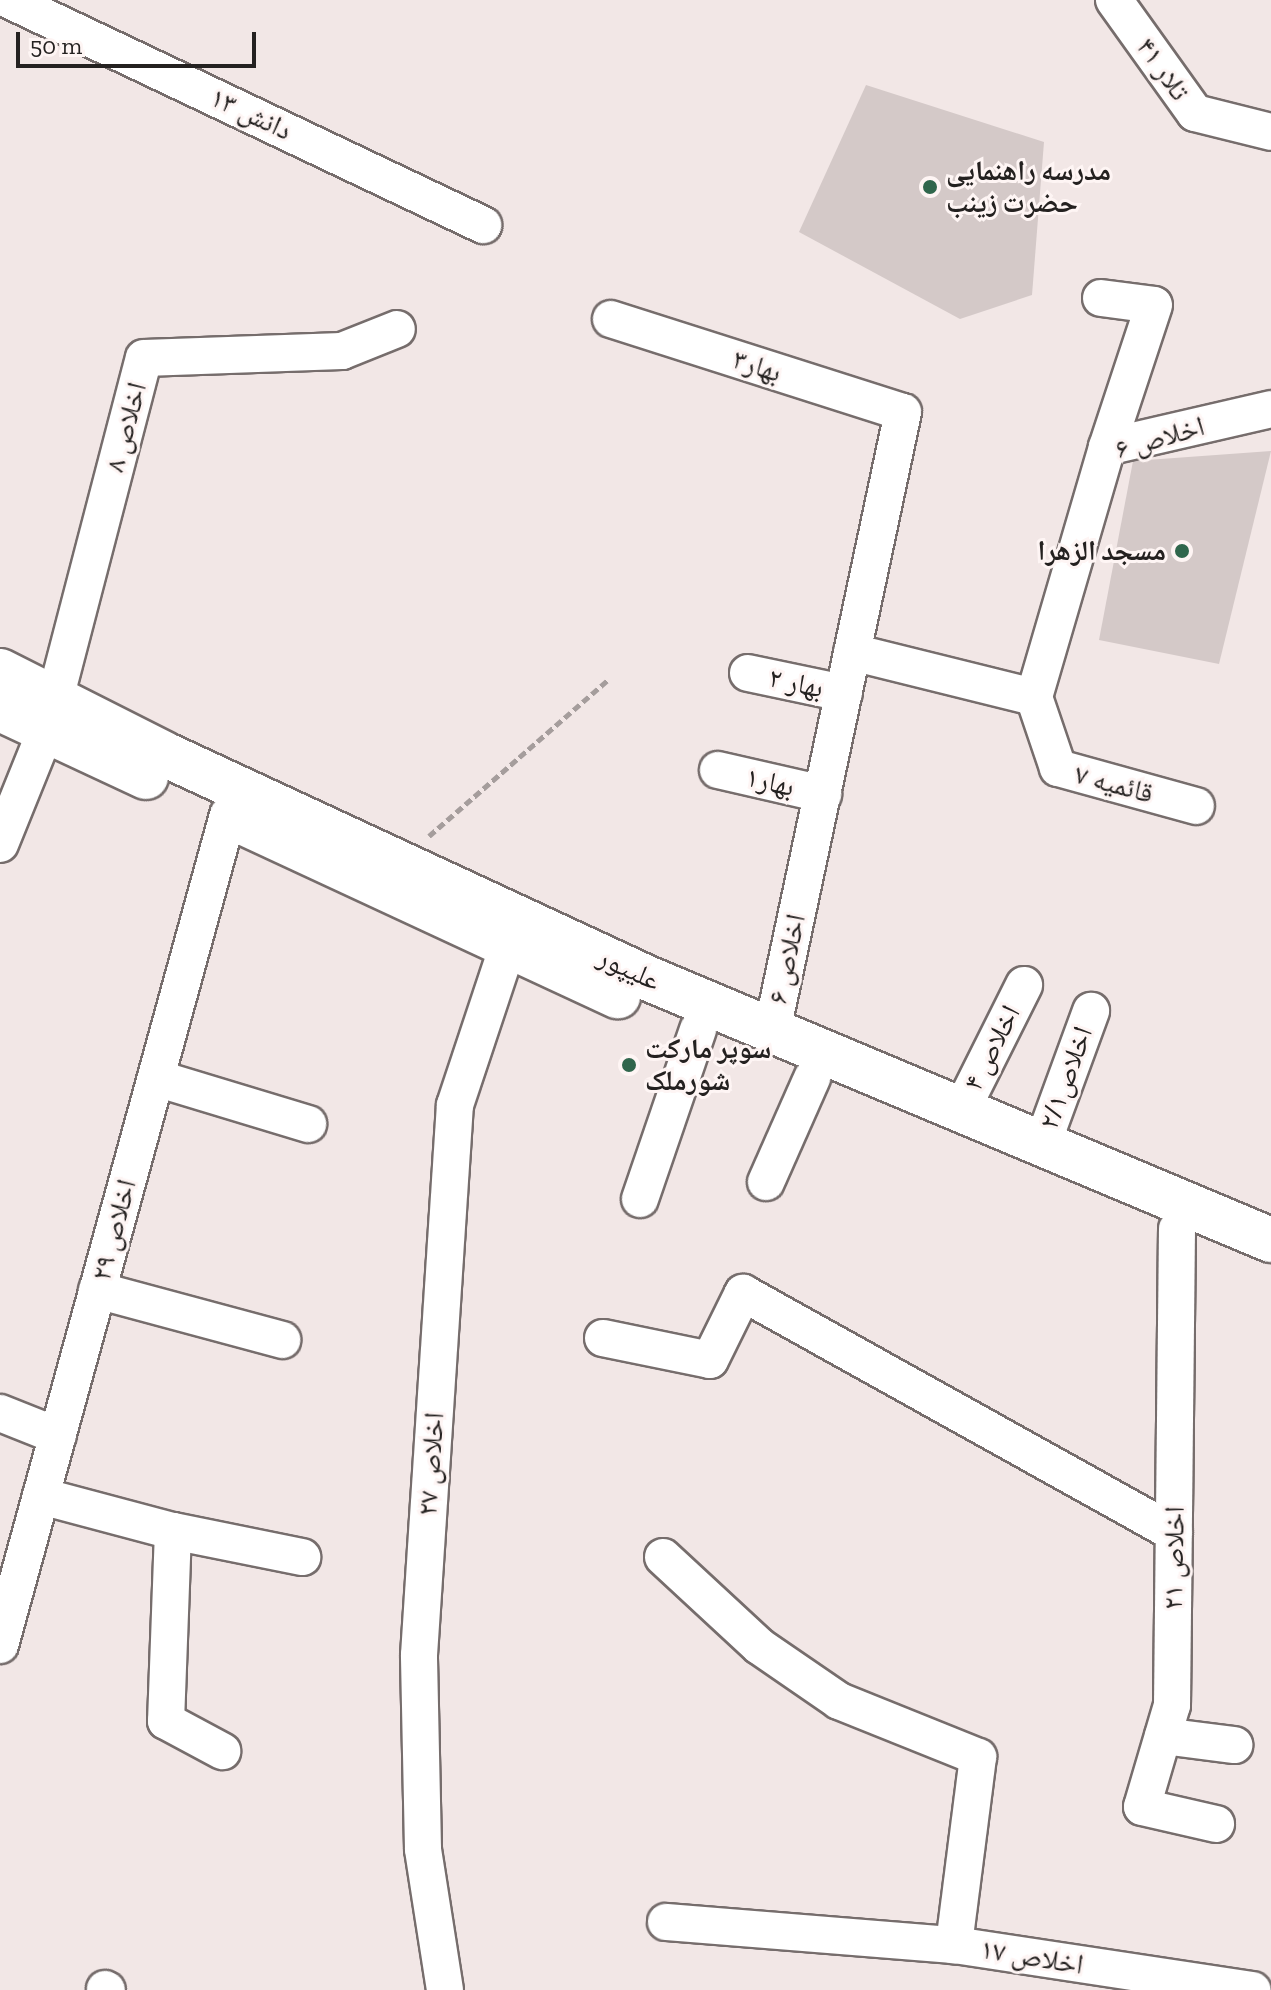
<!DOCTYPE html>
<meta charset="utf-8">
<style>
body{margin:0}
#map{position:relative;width:1271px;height:1990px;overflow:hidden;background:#f2e7e6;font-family:"Zilla Slab","Noto Naskh Arabic",serif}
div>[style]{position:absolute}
.building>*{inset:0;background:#d4c9c8}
.path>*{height:5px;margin-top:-2.5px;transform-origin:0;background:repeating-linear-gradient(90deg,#a59d9c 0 8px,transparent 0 12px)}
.roads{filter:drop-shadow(2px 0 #766d6c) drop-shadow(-2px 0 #766d6c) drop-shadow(0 2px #766d6c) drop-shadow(0 -2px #766d6c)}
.minor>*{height:36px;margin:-18px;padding:0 18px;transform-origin:18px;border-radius:18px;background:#fff}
.secondary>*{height:44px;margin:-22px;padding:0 22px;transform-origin:22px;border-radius:22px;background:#fff}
.dots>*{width:22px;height:22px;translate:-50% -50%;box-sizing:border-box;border:4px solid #fef5f4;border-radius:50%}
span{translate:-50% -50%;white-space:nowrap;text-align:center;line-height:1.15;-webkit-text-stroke:6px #fef5f4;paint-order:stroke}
.street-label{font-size:28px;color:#242120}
.poi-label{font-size:28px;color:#242120;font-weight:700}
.left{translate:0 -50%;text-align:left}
.right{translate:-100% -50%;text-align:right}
.scale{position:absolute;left:16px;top:32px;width:240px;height:36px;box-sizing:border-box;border:4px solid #242120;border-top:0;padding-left:10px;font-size:24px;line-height:28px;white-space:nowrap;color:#242120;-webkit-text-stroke:6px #fef5f4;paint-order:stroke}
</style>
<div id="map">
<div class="building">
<i style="clip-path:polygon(866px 85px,1044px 142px,1032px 295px,960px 319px,799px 232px)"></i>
<i style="clip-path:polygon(1271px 451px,1219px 664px,1099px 640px,1133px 461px)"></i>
</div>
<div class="path">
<i style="left:429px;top:836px;width:239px;rotate:-41.1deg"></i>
</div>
<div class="roads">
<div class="minor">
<i style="left:9px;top:0;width:525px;rotate:25.39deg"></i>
<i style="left:1114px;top:0;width:139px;rotate:54.4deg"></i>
<i style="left:1195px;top:113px;width:78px;rotate:14deg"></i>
<i style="left:1101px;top:298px;width:53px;rotate:7.5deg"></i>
<i style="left:1154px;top:305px;width:150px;rotate:108.3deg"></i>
<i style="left:611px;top:319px;width:306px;rotate:17.7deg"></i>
<i style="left:903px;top:412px;width:633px;rotate:101.95deg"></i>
<i style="left:852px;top:652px;width:187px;rotate:13.9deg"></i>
<i style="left:1034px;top:697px;width:260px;rotate:-73.7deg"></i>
<i style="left:1107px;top:447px;width:168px;rotate:-13deg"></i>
<i style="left:748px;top:673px;width:98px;rotate:11.8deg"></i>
<i style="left:1034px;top:697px;width:75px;rotate:71.3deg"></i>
<i style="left:1058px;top:768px;width:143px;rotate:15.4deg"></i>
<i style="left:55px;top:699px;width:352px;rotate:-75.4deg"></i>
<i style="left:144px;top:358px;width:198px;rotate:-2deg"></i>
<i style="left:342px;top:351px;width:59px;rotate:-21.8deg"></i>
<i style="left:718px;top:770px;width:108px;rotate:12.9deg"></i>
<i style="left:0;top:844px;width:123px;rotate:-68deg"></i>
<i style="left:156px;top:1078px;width:159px;rotate:16.8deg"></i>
<i style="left:961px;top:1111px;width:141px;rotate:-63.4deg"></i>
<i style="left:1042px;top:1145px;width:143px;rotate:-69.9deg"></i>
<i style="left:766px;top:1182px;width:114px;rotate:-66.1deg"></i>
<i style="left:640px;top:1199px;width:179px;rotate:-71.1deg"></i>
<i style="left:1177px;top:1229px;width:476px;rotate:90.6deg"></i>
<i style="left:1172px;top:1705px;width:106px;rotate:106.4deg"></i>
<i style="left:1142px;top:1807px;width:76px;rotate:12.9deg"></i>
<i style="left:97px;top:1290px;width:192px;rotate:15.1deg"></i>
<i style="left:603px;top:1338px;width:109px;rotate:11.6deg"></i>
<i style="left:710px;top:1360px;width:75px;rotate:-63.8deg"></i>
<i style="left:743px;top:1293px;width:493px;rotate:29.1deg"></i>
<i style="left:0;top:1413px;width:62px;rotate:21.6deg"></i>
<i style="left:41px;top:1496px;width:137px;rotate:14.9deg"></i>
<i style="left:173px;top:1531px;width:190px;rotate:92.1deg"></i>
<i style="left:166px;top:1721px;width:64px;rotate:28.2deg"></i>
<i style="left:173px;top:1531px;width:132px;rotate:11.4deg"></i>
<i style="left:663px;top:1557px;width:131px;rotate:42.8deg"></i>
<i style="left:759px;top:1646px;width:97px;rotate:34.5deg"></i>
<i style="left:839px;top:1701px;width:150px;rotate:21.9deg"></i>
<i style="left:978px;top:1757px;width:190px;rotate:97.3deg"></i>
<i style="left:0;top:1645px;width:861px;rotate:-74.64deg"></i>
<i style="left:1163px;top:1736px;width:72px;rotate:7.2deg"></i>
<i style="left:666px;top:1922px;width:289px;rotate:4.6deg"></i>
<i style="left:954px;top:1945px;width:302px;rotate:8.6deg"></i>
<i style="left:105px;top:1989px;width:2px;rotate:27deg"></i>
<i style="left:445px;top:1990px;width:143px;rotate:-98.9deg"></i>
<i style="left:423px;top:1849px;width:194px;rotate:-91.2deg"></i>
<i style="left:419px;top:1655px;width:551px;rotate:-86.26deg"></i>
<i style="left:455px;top:1105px;width:168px;rotate:-71.6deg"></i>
</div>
<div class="secondary">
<i style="left:0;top:671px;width:184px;rotate:26.8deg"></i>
<i style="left:164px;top:754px;width:532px;rotate:24.88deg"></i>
<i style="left:647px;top:978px;width:677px;rotate:22.78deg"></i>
<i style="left:0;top:709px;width:161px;rotate:25deg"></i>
<i style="left:238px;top:820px;width:419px;rotate:24.9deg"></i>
</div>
</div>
<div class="dots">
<i style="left:930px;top:187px;background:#30664c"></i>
<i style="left:1182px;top:551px;background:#30664c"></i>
<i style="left:629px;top:1065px;background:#30664c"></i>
</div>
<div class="street-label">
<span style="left:1163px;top:69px;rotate:55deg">تلار ۴۱</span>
<span style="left:251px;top:114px;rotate:25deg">دانش ۱۳</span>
<span style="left:757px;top:366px;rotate:18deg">بهار۳</span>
<span style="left:126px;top:427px;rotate:-75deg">اخلاص ۸</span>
<span style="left:1160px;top:438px;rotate:-16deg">اخلاص ۶</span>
<span style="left:796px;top:683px;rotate:12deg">بهار ۲</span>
<span style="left:770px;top:782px;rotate:13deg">بهار۱</span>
<span style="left:1114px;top:784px;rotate:15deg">قائمیه ۷</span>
<span style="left:787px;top:959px;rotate:-78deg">اخلاص ۶</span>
<span style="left:629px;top:969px;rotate:25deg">علیپور</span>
<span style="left:992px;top:1048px;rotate:-63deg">اخلاص ۴</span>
<span style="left:1066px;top:1078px;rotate:-70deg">اخلاص۲/۱</span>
<span style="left:114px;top:1230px;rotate:-75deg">اخلاص ۲۹</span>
<span style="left:431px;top:1464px;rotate:-86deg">اخلاص ۲۷</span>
<span style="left:1174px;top:1558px;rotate:-89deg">اخلاص ۲۱</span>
<span style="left:1032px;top:1957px;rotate:9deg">اخلاص ۱۷</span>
</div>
<div class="poi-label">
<span class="left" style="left:946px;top:187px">مدرسه راهنمایی<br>حضرت زینب</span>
<span class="right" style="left:1166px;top:551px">مسجد الزهرا</span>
<span class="left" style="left:645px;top:1065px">سوپر مارکت<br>شورملک</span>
</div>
<div class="scale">50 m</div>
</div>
